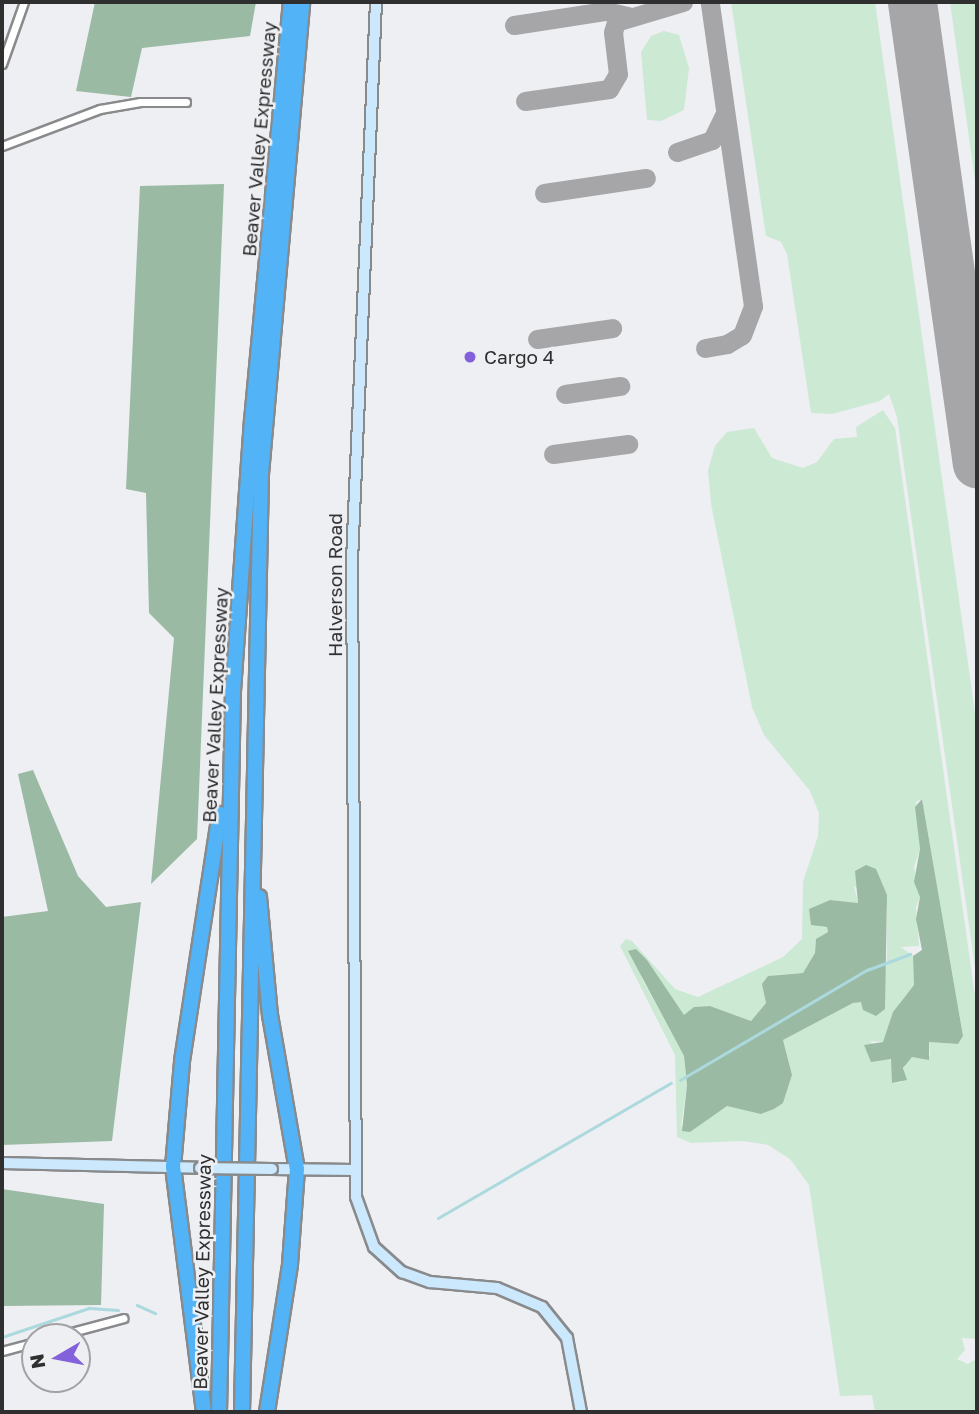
<!DOCTYPE html>
<style>
body{margin:0}
#map{position:relative;width:979px;height:1414px;overflow:hidden;background:#eeeff2;font-family:"Golos Text",sans-serif}
div>[style]{position:absolute}
.green>*{inset:0;background:#cce9d4}
.forest>*{inset:0;background:#9abaa3}
.stream>*{height:2.5px;margin:-1.25px;padding:0 1.25px;transform-origin:1.25px;border-radius:1.25px;background:#acd9de}
.taxiway>*{height:19px;margin:-9.5px;padding:0 9.5px;transform-origin:9.5px;border-radius:9.5px;background:#a6a6a8}
.runway>*{height:49px;margin:-24.5px;padding:0 24.5px;transform-origin:24.5px;border-radius:24.5px;background:#a6a6a8}
.roads{filter:drop-shadow(2px 0 #898a8c) drop-shadow(-2px 0 #898a8c) drop-shadow(0 2px #898a8c) drop-shadow(0 -2px #898a8c)}
.street>*{height:7px;margin:-3.5px;padding:0 3.5px;transform-origin:3.5px;border-radius:3.5px;background:#fff}
.secondary>*{height:10px;margin:-5px;padding:0 5px;transform-origin:5px;border-radius:5px;background:#cbe8fd}
.highway>*{height:14px;margin:-7px;padding:0 7px;transform-origin:7px;border-radius:7px;background:#52b3f7}
.bridges{filter:drop-shadow(2px 0 #898a8c) drop-shadow(-2px 0 #898a8c) drop-shadow(0 2px #898a8c) drop-shadow(0 -2px #898a8c)}
.secondary-bridge>*{height:10px;margin:-5px;padding:0 5px;transform-origin:5px;border-radius:5px;background:#cbe8fd}
.dots>*{width:19px;height:19px;translate:-50% -50%;box-sizing:border-box;border:4px solid #eeeff2;border-radius:50%}
span{translate:-50% -50%;white-space:nowrap;text-align:center;line-height:1.15;-webkit-text-stroke:5px #eeeff2;paint-order:stroke}
.street-label{font-size:19px;color:#2f2f30}
.poi-label{font-size:19px;color:#2f2f30}
.left{translate:0 -50%;text-align:left}
.frame{position:absolute;inset:0;border:4px solid #2f2f30;pointer-events:none}
.north{position:absolute;left:21px;top:1323px;width:70px;height:70px;box-sizing:border-box;background:#eeeff2;border:2px solid #a2a2a4;border-radius:50%;rotate:260deg;font-size:19px;font-weight:700;line-height:28px;text-align:center;color:#2f2f30}
.north::after{content:'';display:block;margin:auto;width:24px;height:32px;background:#8361db;clip-path:polygon(50% 0,100% 100%,50% 72%,0 100%)}
</style>
<div id="map">
<div class="green">
<i style="clip-path:polygon(731px 2px,875px 2px,977px 727px,977px 982px,897px 417px,889px 394px,880px 401px,832px 414px,811px 413px,787px 254px,781px 242px,766px 236px)"></i>
<i style="clip-path:polygon(950px 2px,977px 2px,977px 195px)"></i>
<i style="clip-path:polygon(664px 31px,679px 35px,689px 68px,684px 110px,661px 121px,647px 120px,641px 52px,651px 36px)"></i>
<i style="clip-path:polygon(evenodd,883px 410px,895px 428px,977px 1010px,977px 1339px,962px 1338px,965px 1350px,957px 1359px,968px 1364px,976px 1359px,977px 1351px,977px 1412px,875px 1412px,872px 1395px,840px 1396px,809px 1185px,790px 1159px,768px 1145px,743px 1141px,691px 1143px,677px 1137px,675px 1055px,620px 946px,626px 939px,632px 941px,675px 989px,698px 997px,783px 957px,802px 939px,803px 882px,818px 836px,819px 813px,810px 791px,764px 735px,752px 707px,711px 504px,708px 470px,715px 446px,727px 432px,754px 428px,772px 458px,803px 468px,817px 462px,834px 439px,857px 437px,856px 427px,883px 410px,922px 799px,963px 1036px,958px 1044px,929px 1042px,930px 1056px,912px 1057px,905px 1063px,902px 1082px,892px 1083px,893px 1063px,870px 1041px,883px 1042px,899px 1004px,914px 985px,913px 956px,901px 947px,919px 946px,916px 907px,920px 897px,914px 867px,920px 849px,916px 802px,922px 799px,883px 410px,854px 886px,887px 906px,887px 962px,875px 1016px,861px 1001px,853px 1003px,783px 1040px,792px 1075px,783px 1103px,727px 1106px,681px 1127px,687px 1085px,684px 1056px,641px 977px,647px 960px,684px 1016px,694px 1007px,710px 1006px,751px 1021px,766px 1003px,763px 984px,774px 975px,803px 973px,815px 953px,816px 939px,828px 932px,827px 927px,818px 926px,809px 909px,830px 900px,858px 903px,854px 886px)"></i>
</div>
<div class="forest">
<i style="clip-path:polygon(95px 2px,256px 2px,250px 36px,142px 48px,131px 97px,76px 91px)"></i>
<i style="clip-path:polygon(224px 184px,197px 839px,151px 884px,174px 638px,149px 613px,146px 493px,126px 489px,140px 186px)"></i>
<i style="clip-path:polygon(33px 770px,78px 876px,106px 907px,141px 902px,112px 1141px,2px 1145px,2px 917px,48px 911px,18px 774px)"></i>
<i style="clip-path:polygon(922px 799px,963px 1036px,958px 1044px,929px 1042px,929px 1060px,912px 1057px,903px 1068px,907px 1080px,892px 1083px,891px 1059px,871px 1062px,864px 1045px,883px 1042px,893px 1012px,914px 985px,913px 956px,922px 950px,916px 919px,920px 897px,914px 882px,920px 849px,915px 807px)"></i>
<i style="clip-path:polygon(866px 865px,876px 869px,887px 895px,885px 1009px,876px 1016px,863px 1010px,861px 1002px,853px 1003px,783px 1040px,792px 1075px,783px 1103px,774px 1109px,761px 1114px,727px 1106px,690px 1132px,682px 1131px,687px 1085px,684px 1056px,628px 951px,636px 949px,647px 960px,684px 1015px,694px 1007px,710px 1006px,751px 1021px,766px 1003px,762px 984px,768px 976px,803px 973px,815px 953px,816px 939px,828px 932px,827px 927px,811px 925px,809px 909px,830px 900px,858px 903px,855px 871px)"></i>
<i style="clip-path:polygon(2px 1189px,104px 1204px,101px 1305px,2px 1306px)"></i>
</div>
<div class="stream">
<i style="left:680px;top:1080px;width:217px;rotate:-30.5deg"></i>
<i style="left:867px;top:970px;width:46px;rotate:-20.4deg"></i>
<i style="left:438px;top:1218px;width:269px;rotate:-30.1deg"></i>
<i style="left:137px;top:1305px;width:20px;rotate:24deg"></i>
<i style="left:2px;top:1337px;width:92px;rotate:-18.4deg"></i>
<i style="left:89px;top:1308px;width:29px;rotate:4deg"></i>
</div>
<div class="taxiway">
<i style="left:514px;top:25px;width:93px;rotate:-8.7deg"></i>
<i style="left:606px;top:11px;width:23px;rotate:13deg"></i>
<i style="left:525px;top:101px;width:85px;rotate:-8.1deg"></i>
<i style="left:609px;top:89px;width:17px;rotate:-59deg"></i>
<i style="left:618px;top:74px;width:42px;rotate:-96.8deg"></i>
<i style="left:613px;top:32px;width:10px;rotate:-73deg"></i>
<i style="left:616px;top:22px;width:70px;rotate:-16.6deg"></i>
<i style="left:677px;top:152px;width:37px;rotate:-19deg"></i>
<i style="left:712px;top:140px;width:30px;rotate:-64deg"></i>
<i style="left:544px;top:193px;width:103px;rotate:-8.4deg"></i>
<i style="left:537px;top:339px;width:76px;rotate:-8.3deg"></i>
<i style="left:705px;top:348px;width:22px;rotate:-10deg"></i>
<i style="left:727px;top:344px;width:17px;rotate:-31deg"></i>
<i style="left:742px;top:335px;width:31px;rotate:-69deg"></i>
<i style="left:753px;top:306px;width:307px;rotate:-98.1deg"></i>
<i style="left:565px;top:394px;width:56px;rotate:-8.3deg"></i>
<i style="left:553px;top:454px;width:76px;rotate:-7.6deg"></i>
</div>
<div class="runway">
<i style="left:912px;top:2px;width:466px;rotate:82deg"></i>
</div>
<div class="roads">
<div class="street">
<i style="left:2px;top:64px;width:66px;rotate:-70.5deg"></i>
<i style="left:2px;top:146px;width:105px;rotate:-20.7deg"></i>
<i style="left:100px;top:109px;width:41px;rotate:-9.9deg"></i>
<i style="left:140px;top:102px;width:46px"></i>
<i style="left:53px;top:1337px;width:73px;rotate:-15deg"></i>
<i style="left:2px;top:1351px;width:34px;rotate:-15deg"></i>
</div>
<div class="secondary">
<i style="left:376px;top:2px;width:560px;rotate:92.46deg"></i>
<i style="left:352px;top:561px;width:636px;rotate:89.64deg"></i>
<i style="left:356px;top:1197px;width:53px;rotate:70.2deg"></i>
<i style="left:374px;top:1247px;width:38px;rotate:42deg"></i>
<i style="left:402px;top:1272px;width:30px;rotate:20deg"></i>
<i style="left:430px;top:1282px;width:67px;rotate:5.1deg"></i>
<i style="left:497px;top:1288px;width:49px;rotate:22.9deg"></i>
<i style="left:542px;top:1307px;width:40px;rotate:51deg"></i>
<i style="left:567px;top:1338px;width:75px;rotate:79.3deg"></i>
<i style="left:2px;top:1163px;width:198px;rotate:1.4deg"></i>
<i style="left:272px;top:1169px;width:83px;rotate:0.7deg"></i>
</div>
<div class="highway">
<i style="left:259px;top:897px;width:119px;rotate:84.7deg"></i>
<i style="left:270px;top:1015px;width:156px;rotate:80.1deg"></i>
<i style="left:297px;top:1169px;width:96px;rotate:94.2deg"></i>
<i style="left:290px;top:1265px;width:149px;rotate:98.9deg"></i>
<i style="left:204px;top:1412px;width:247px;rotate:-97.2deg"></i>
<i style="left:173px;top:1167px;width:106px;rotate:-85.1deg"></i>
<i style="left:182px;top:1061px;width:250px;rotate:-81.3deg"></i>
<i style="left:219px;top:1412px;width:721px;rotate:-88.89deg"></i>
<i style="left:233px;top:691px;width:271px;rotate:-86deg"></i>
<i style="left:252px;top:421px;width:421px;rotate:-84.7deg"></i>
<i style="left:242px;top:1412px;width:938px;rotate:-88.84deg"></i>
<i style="left:261px;top:474px;width:474px;rotate:-85deg"></i>
</div>
</div>
<div class="bridges">
<div class="secondary-bridge">
<i style="left:200px;top:1168px;width:72px;rotate:0.8deg"></i>
</div>
</div>
<div class="dots">
<i style="left:470px;top:357px;background:#8361db"></i>
</div>
<div class="street-label">
<span style="left:259px;top:139px;rotate:-85deg">Beaver Valley Expressway</span>
<span style="left:335px;top:585px;rotate:-90deg">Halverson Road</span>
<span style="left:215px;top:705px;rotate:-87deg">Beaver Valley Expressway</span>
<span style="left:202px;top:1272px;rotate:-89deg">Beaver Valley Expressway</span>
</div>
<div class="poi-label">
<span class="left" style="left:484px;top:357px">Cargo 4</span>
</div>
<div class="frame"></div>
<div class="north">N</div>
</div>
